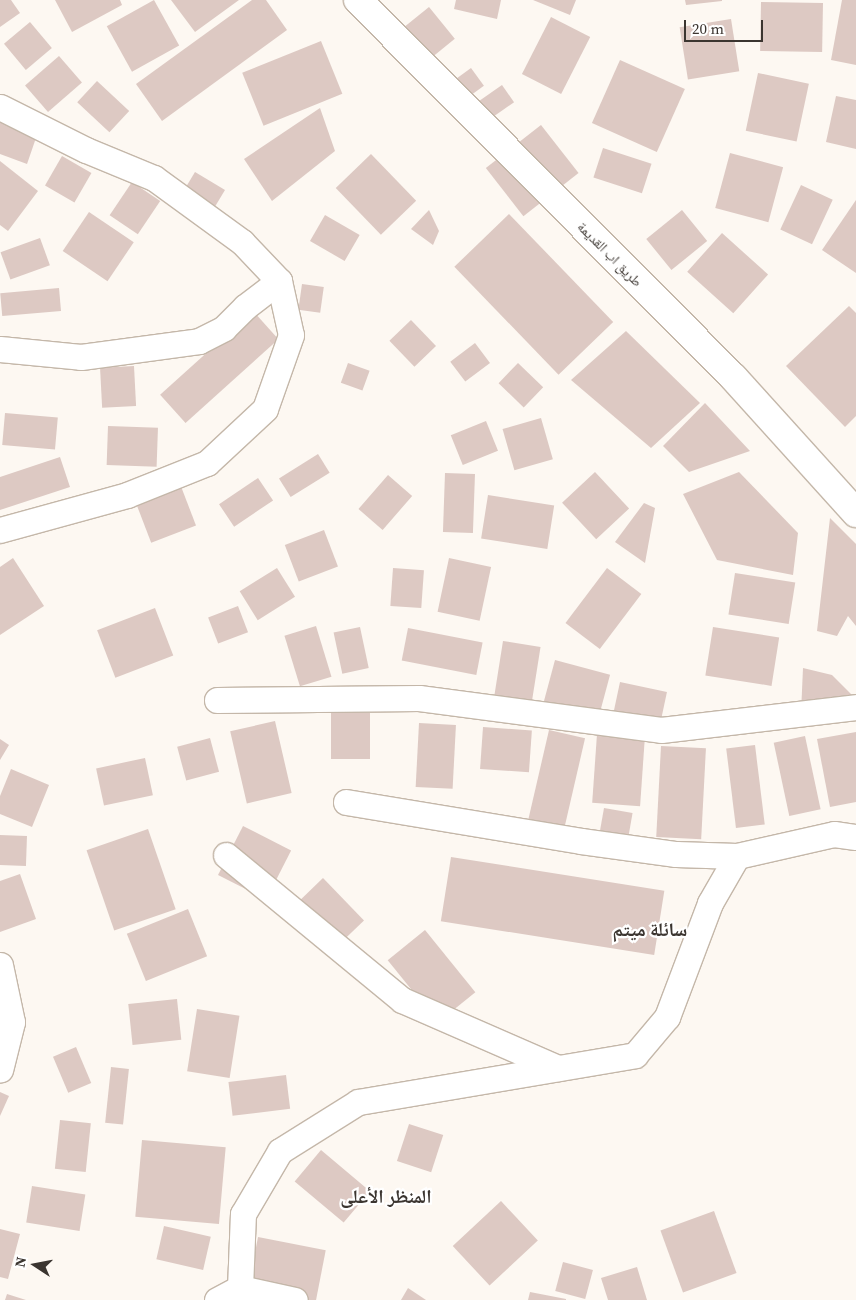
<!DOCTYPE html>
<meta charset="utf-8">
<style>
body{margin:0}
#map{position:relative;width:856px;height:1300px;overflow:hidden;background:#fdf8f2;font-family:"Source Serif 4","Noto Naskh Arabic",serif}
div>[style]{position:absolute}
.building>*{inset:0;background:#ddc9c3;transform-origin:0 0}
.roads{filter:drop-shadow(1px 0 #c4b7a9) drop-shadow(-1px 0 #c4b7a9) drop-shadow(0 1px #c4b7a9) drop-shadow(0 -1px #c4b7a9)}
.minor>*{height:25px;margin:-12.5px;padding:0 12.5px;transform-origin:12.5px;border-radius:12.5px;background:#fff}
.tertiary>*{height:28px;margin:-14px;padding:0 14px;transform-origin:14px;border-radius:14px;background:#fff}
span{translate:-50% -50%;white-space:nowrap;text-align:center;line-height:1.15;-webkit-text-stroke:4.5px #fff;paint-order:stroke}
.street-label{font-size:14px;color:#3b3530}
.district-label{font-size:19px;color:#3b3530;font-weight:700}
.north{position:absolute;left:10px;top:1240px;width:50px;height:50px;-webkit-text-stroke:4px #fff;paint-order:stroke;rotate:281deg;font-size:14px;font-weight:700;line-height:20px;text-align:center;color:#3b3530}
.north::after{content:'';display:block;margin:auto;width:18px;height:22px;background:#3b3530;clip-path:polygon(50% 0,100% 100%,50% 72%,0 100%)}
.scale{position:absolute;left:684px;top:20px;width:79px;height:22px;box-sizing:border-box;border:2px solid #3b3530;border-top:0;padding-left:6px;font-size:15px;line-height:18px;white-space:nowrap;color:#3b3530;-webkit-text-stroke:4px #fff;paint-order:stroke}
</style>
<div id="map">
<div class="building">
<i style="clip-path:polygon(0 0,11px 0,20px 13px,0 27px)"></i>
<i style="clip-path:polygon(55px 0,120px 0,122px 5px,72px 32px)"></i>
<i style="left:154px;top:0;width:52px;height:54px;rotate:61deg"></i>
<i style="clip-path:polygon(171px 0,239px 0,195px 32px)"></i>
<i style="clip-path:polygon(252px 0,266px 0,287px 30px,162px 121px,136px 84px)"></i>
<i style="clip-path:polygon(456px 0,501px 0,497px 19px,454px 9px)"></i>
<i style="clip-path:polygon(533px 0,576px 0,570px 15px)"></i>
<i style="clip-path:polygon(685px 0,722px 0,722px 1px,686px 5px)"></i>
<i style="clip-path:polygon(842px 0,856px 0,856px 65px,831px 60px)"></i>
<i style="left:761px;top:2px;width:62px;height:49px;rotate:1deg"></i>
<i style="left:429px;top:7px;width:41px;height:49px;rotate:51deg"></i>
<i style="left:551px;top:17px;width:44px;height:64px;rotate:27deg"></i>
<i style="left:731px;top:19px;width:53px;height:52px;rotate:81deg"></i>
<i style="left:30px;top:22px;width:34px;height:34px;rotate:50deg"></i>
<i style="left:321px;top:41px;width:57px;height:85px;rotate:68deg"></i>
<i style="left:59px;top:56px;width:35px;height:45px;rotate:49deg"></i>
<i style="left:620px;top:60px;width:71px;height:69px;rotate:24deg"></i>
<i style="left:471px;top:68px;width:22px;height:43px;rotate:54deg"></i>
<i style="left:758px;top:73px;width:52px;height:59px;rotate:12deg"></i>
<i style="left:97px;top:81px;width:44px;height:29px;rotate:43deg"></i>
<i style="left:502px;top:85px;width:21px;height:42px;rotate:55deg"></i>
<i style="clip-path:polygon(836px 96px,856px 100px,856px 149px,826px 142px)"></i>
<i style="clip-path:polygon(320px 108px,335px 151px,272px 201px,244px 159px)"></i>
<i style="clip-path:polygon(0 122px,37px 135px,27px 164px,0 154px)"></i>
<i style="left:541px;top:125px;width:61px;height:70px;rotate:52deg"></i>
<i style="left:603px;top:148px;width:51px;height:31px;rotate:18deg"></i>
<i style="left:730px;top:153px;width:55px;height:57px;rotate:15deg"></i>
<i style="left:371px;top:154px;width:65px;height:49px;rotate:46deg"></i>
<i style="left:62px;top:156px;width:34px;height:34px;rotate:30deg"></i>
<i style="clip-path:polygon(0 161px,38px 191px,8px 231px,0 225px)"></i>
<i style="left:195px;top:172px;width:35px;height:31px;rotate:31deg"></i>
<i style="left:132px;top:182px;width:34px;height:40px;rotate:34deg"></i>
<i style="left:801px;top:185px;width:35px;height:49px;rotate:25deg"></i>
<i style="clip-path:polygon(856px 200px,856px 273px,822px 250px)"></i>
<i style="clip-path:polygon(429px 210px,439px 231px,433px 245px,411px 229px)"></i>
<i style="left:682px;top:210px;width:40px;height:46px;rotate:51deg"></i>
<i style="left:89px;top:212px;width:54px;height:47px;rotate:34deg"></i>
<i style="left:509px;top:214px;width:150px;height:76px;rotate:46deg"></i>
<i style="left:325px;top:215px;width:40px;height:30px;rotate:30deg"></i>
<i style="left:722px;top:233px;width:62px;height:52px;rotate:42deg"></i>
<i style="left:40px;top:238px;width:29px;height:42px;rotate:70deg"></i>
<i style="left:302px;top:284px;width:22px;height:26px;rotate:8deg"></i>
<i style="left:59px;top:288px;width:23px;height:59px;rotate:85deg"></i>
<i style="clip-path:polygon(849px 306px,856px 313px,856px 416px,845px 427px,786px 366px)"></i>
<i style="left:253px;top:311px;width:38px;height:125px;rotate:48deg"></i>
<i style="left:411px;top:320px;width:36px;height:30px;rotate:46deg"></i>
<i style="clip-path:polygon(626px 331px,700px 403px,651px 448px,571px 380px)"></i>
<i style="left:475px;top:343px;width:25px;height:31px;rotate:53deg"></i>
<i style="left:348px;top:363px;width:23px;height:21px;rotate:20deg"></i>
<i style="left:518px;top:363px;width:35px;height:28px;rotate:44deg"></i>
<i style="left:134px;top:366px;width:40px;height:34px;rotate:87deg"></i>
<i style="clip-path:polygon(705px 403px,750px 451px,689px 472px,663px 446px)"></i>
<i style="left:5px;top:413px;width:53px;height:32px;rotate:5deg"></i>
<i style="left:541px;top:418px;width:43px;height:40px;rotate:74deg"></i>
<i style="left:486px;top:421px;width:32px;height:38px;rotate:68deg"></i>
<i style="left:108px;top:426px;width:50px;height:39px;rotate:2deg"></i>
<i style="left:318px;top:454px;width:22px;height:46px;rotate:58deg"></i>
<i style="clip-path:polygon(60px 457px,70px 487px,0 510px,0 477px)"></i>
<i style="left:595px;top:472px;width:50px;height:45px;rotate:47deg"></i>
<i style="clip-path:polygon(739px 472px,798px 533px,793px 575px,717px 560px,683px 494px)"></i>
<i style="left:445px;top:473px;width:30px;height:59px;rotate:2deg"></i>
<i style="left:388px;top:475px;width:32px;height:45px;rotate:41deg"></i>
<i style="left:177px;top:476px;width:53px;height:48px;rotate:69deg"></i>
<i style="left:258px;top:478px;width:27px;height:47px;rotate:56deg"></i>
<i style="left:488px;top:495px;width:67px;height:44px;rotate:9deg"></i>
<i style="clip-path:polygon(644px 503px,655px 508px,645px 563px,615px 542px)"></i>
<i style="clip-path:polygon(830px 518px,856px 544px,856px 626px,848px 616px,837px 636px,817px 631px)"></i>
<i style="left:324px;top:530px;width:39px;height:42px;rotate:69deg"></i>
<i style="clip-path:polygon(13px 558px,44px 606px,0 635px,0 567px)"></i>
<i style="left:449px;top:558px;width:43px;height:55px;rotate:12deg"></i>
<i style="left:277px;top:568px;width:34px;height:44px;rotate:58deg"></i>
<i style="left:393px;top:568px;width:31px;height:38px;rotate:4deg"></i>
<i style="left:607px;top:568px;width:43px;height:69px;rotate:37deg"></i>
<i style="left:735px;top:573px;width:61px;height:42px;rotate:9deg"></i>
<i style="left:238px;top:606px;width:28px;height:32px;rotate:69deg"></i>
<i style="left:155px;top:608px;width:51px;height:62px;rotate:69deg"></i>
<i style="left:316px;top:626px;width:53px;height:33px;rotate:73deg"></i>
<i style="left:360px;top:627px;width:42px;height:27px;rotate:78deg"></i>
<i style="left:713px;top:627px;width:67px;height:49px;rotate:9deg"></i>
<i style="left:408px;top:628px;width:76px;height:33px;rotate:11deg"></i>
<i style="left:503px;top:641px;width:38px;height:57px;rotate:9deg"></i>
<i style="left:555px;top:660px;width:57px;height:48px;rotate:15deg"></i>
<i style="clip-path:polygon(803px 668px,832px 675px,856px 699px,801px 713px)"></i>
<i style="left:620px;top:682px;width:48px;height:37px;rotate:12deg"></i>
<i style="left:331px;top:713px;width:39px;height:46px"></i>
<i style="left:275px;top:721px;width:74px;height:46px;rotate:77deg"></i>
<i style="left:419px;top:723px;width:37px;height:64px;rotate:3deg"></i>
<i style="left:483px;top:727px;width:49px;height:42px;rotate:4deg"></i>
<i style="left:549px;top:730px;width:37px;height:94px;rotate:13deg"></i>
<i style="clip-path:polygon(856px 732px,856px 802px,830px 807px,817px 739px)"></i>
<i style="left:597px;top:734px;width:48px;height:69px;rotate:4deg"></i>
<i style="left:805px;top:736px;width:75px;height:32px;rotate:78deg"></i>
<i style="left:210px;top:738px;width:35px;height:34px;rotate:75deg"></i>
<i style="clip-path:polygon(0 739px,9px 745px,0 760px)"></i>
<i style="left:755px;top:745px;width:80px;height:29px;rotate:83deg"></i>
<i style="left:661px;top:746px;width:45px;height:91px;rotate:3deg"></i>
<i style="left:145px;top:758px;width:38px;height:50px;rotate:78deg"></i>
<i style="clip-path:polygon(11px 769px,49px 785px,32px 827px,0 814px,0 796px)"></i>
<i style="left:604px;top:808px;width:29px;height:26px;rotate:10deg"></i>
<i style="left:243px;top:826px;width:54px;height:55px;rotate:27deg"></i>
<i style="left:148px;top:829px;width:85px;height:65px;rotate:71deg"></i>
<i style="left:0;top:835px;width:27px;height:30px;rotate:2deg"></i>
<i style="left:451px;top:857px;width:216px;height:65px;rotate:9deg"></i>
<i style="clip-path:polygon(20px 874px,36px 919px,0 932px,0 881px)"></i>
<i style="left:323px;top:878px;width:59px;height:42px;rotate:46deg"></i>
<i style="left:188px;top:909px;width:51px;height:66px;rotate:68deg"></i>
<i style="left:425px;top:930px;width:80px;height:48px;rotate:51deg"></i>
<i style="left:177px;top:999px;width:41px;height:49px;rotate:84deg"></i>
<i style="left:197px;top:1009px;width:43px;height:63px;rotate:9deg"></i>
<i style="left:76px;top:1047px;width:39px;height:25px;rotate:67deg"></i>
<i style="left:111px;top:1067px;width:18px;height:56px;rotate:6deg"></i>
<i style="left:286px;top:1075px;width:34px;height:58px;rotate:83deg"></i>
<i style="clip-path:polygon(0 1092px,9px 1096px,0 1116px)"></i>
<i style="left:60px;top:1120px;width:31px;height:49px;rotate:6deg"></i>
<i style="left:409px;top:1124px;width:36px;height:39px;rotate:18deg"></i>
<i style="left:142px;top:1140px;width:84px;height:77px;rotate:5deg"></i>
<i style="left:321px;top:1150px;width:64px;height:41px;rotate:40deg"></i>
<i style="left:32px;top:1186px;width:54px;height:37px;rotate:9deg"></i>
<i style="left:501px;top:1201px;width:54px;height:66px;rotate:47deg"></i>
<i style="left:714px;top:1211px;width:66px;height:57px;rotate:70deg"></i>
<i style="left:164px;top:1226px;width:48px;height:34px;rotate:13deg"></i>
<i style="clip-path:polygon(0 1229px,20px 1234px,8px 1279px,0 1277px)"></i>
<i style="left:258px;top:1237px;width:69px;height:52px;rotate:11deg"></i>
<i style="left:563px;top:1262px;width:31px;height:30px;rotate:15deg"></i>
<i style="clip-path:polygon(637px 1267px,647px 1300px,608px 1300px,601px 1278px)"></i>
<i style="clip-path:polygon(408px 1288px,426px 1300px,401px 1300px)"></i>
<i style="clip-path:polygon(530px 1292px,566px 1299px,566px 1300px,528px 1300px)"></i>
<i style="clip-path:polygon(7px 1294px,26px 1300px,5px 1300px)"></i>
</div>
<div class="roads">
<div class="minor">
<i style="left:0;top:107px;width:96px;rotate:26.6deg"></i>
<i style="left:86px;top:150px;width:74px;rotate:22.4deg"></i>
<i style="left:154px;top:178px;width:109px;rotate:36deg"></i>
<i style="left:242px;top:242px;width:54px;rotate:46.5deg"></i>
<i style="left:279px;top:281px;width:55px;rotate:77.5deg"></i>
<i style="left:291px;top:335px;width:78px;rotate:109.4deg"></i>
<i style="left:265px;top:409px;width:79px;rotate:137deg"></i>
<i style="left:207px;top:463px;width:86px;rotate:158.2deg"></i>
<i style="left:127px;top:495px;width:132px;rotate:164.6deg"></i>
<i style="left:0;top:349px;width:81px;rotate:5.6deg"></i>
<i style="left:81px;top:357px;width:119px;rotate:-7.7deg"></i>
<i style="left:199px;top:341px;width:28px;rotate:-27deg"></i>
<i style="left:224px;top:328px;width:30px;rotate:-45deg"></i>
<i style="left:245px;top:307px;width:43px;rotate:-37.4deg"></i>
<i style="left:217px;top:700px;width:202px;rotate:-0.6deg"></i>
<i style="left:419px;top:698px;width:244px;rotate:7.5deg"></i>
<i style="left:661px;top:730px;width:196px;rotate:-6.7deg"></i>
<i style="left:346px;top:802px;width:238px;rotate:9.4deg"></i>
<i style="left:581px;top:841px;width:96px;rotate:7.8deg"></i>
<i style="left:676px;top:854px;width:61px;rotate:1.9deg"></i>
<i style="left:226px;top:855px;width:228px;rotate:39.5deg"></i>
<i style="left:402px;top:1000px;width:170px;rotate:23.6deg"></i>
<i style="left:0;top:965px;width:58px;rotate:78.1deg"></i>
<i style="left:12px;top:1022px;width:49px;rotate:104deg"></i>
<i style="left:240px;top:1288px;width:74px;rotate:-87.7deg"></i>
<i style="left:243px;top:1214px;width:73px;rotate:-59.6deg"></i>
<i style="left:280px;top:1151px;width:92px;rotate:-32.1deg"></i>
<i style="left:358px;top:1102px;width:281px;rotate:-9.6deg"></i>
<i style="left:635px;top:1055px;width:50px;rotate:-49.9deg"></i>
<i style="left:667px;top:1017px;width:122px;rotate:-69.3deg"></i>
<i style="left:710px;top:903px;width:54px;rotate:-60.1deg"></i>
<i style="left:737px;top:856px;width:99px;rotate:-12.8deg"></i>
<i style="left:834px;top:834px;width:22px;rotate:8deg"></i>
<i style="left:217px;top:1300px;width:26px;rotate:-28deg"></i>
<i style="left:240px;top:1288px;width:56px;rotate:12.3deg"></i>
</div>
<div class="tertiary">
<i style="left:358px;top:0;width:533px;rotate:45.15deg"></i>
<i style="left:734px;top:378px;width:182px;rotate:47.9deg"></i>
</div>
</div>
<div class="street-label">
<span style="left:610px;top:254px;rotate:45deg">طريق اب القديمة</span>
</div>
<div class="district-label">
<span style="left:650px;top:930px">سائلة ميتم</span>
<span style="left:386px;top:1197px">المنظر الأعلى</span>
</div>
<div class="north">N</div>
<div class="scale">20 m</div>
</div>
